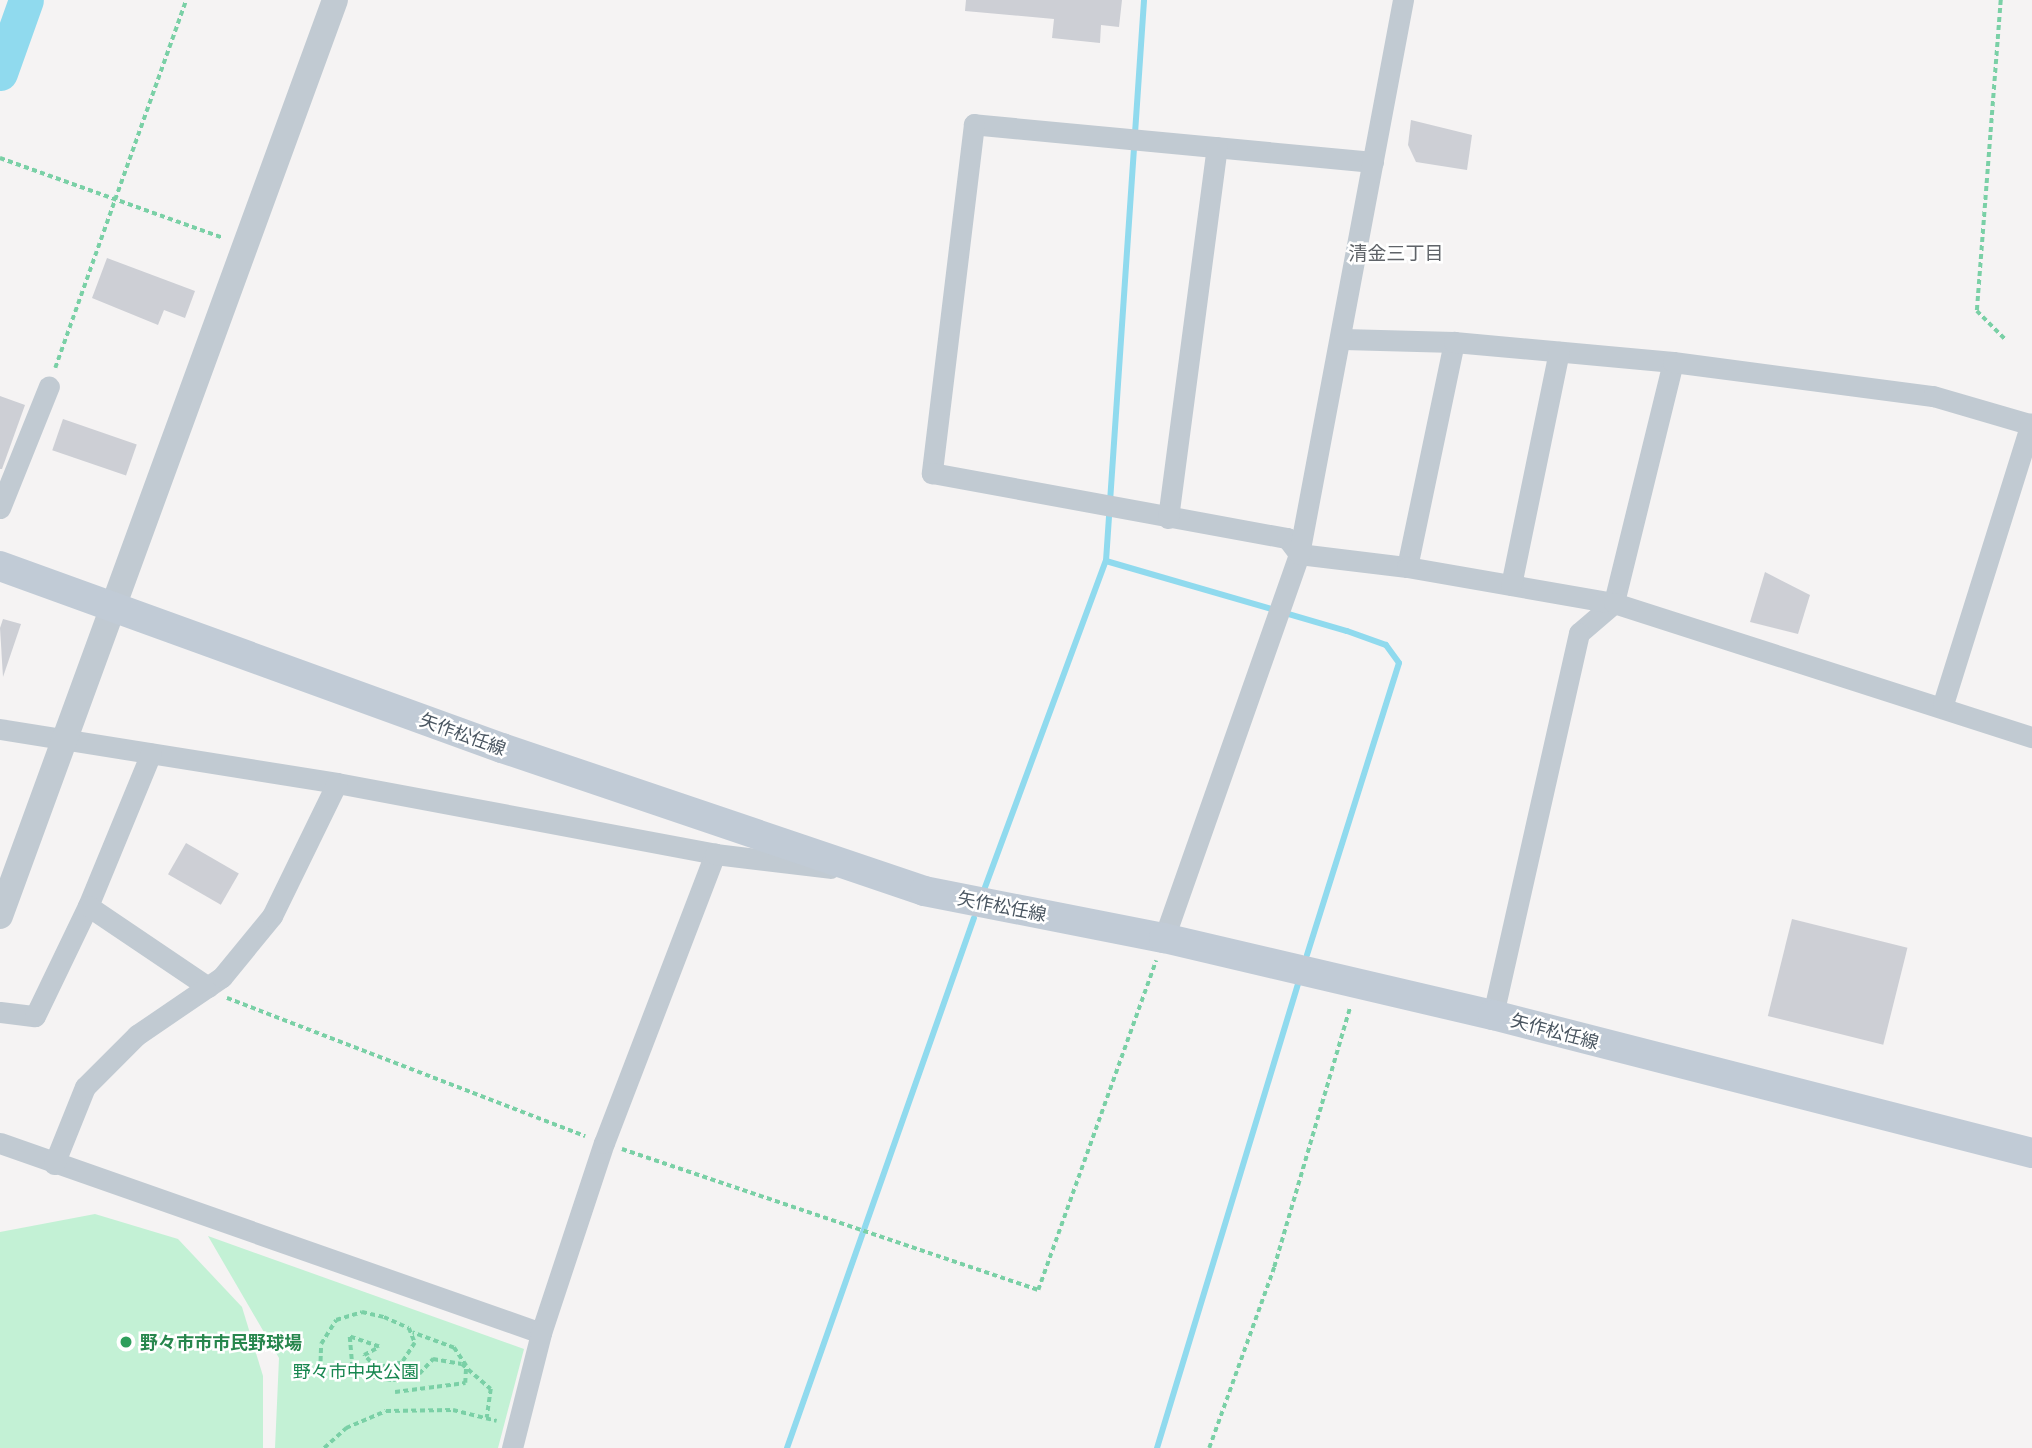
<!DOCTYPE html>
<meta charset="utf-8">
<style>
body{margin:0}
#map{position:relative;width:2032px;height:1448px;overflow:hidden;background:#f5f3f3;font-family:"Open Sans","Noto Sans JP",sans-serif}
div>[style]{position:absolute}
.green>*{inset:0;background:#c3f1d5}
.stream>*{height:6px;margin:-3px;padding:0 3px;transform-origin:3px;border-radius:3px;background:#90daee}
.river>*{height:35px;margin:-17.5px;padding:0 17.5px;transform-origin:17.5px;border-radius:17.5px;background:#90daee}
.building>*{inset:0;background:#cdcfd5;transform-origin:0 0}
.path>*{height:3.5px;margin-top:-1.75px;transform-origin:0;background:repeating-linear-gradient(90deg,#7ad0a6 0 5px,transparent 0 8.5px)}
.minor>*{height:21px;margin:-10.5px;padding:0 10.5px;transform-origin:10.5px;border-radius:10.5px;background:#c1cad2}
.tertiary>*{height:26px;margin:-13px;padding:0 13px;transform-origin:13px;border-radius:13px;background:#c1cad2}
.secondary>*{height:30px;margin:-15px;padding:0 15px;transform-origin:15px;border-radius:15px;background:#c1cbd6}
.dots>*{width:19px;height:19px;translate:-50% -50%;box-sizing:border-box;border:4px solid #fff;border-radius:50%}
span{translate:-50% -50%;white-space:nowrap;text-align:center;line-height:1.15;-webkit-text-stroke:5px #fff;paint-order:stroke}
.street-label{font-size:18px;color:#4a5661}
.leisure-label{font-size:18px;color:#27864d;font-weight:700}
.left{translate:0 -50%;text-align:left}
.park-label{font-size:18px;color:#17864f}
.neighbourhood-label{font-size:19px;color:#5f6368}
</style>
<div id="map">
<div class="green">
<i style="clip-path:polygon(95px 1214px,178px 1239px,242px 1307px,263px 1376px,263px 1448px,0 1448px,0 1232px)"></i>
<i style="clip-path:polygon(208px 1236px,524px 1349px,498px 1448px,275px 1448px,279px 1358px)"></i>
</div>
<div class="stream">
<i style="left:1106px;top:561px;width:251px;rotate:16.2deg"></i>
<i style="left:1347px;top:631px;width:41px;rotate:19.7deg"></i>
<i style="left:1386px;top:645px;width:22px;rotate:54deg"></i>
<i style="left:1399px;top:663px;width:306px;rotate:107.5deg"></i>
<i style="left:984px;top:890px;width:351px;rotate:-69.7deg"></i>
<i style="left:1106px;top:561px;width:562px;rotate:-86.12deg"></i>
<i style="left:787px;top:1448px;width:562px;rotate:-70.57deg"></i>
<i style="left:1157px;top:1448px;width:488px;rotate:-73.1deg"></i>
</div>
<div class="river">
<i style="left:0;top:73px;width:77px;rotate:-70.4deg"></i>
</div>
<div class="building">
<i style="clip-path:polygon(966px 0,1122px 0,1119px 27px,1101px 25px,1100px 43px,1052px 38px,1054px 19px,965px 11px)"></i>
<i style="clip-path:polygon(1411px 120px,1472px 135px,1467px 170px,1416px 162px,1408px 145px)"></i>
<i style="clip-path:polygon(107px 258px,195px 291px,185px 318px,164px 310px,158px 325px,92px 298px)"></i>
<i style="clip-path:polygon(0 396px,25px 405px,2px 469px,0 469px)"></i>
<i style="left:63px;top:419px;width:78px;height:33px;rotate:19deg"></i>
<i style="clip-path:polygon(1765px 572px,1810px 595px,1798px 634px,1750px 622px)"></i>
<i style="clip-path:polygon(3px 619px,21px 624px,3px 677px,0 628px)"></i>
<i style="left:186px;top:843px;width:61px;height:36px;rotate:30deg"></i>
<i style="left:1792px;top:919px;width:119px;height:100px;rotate:14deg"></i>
</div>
<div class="path">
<i style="left:2001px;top:0;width:312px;rotate:94.4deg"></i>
<i style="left:1977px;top:311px;width:40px;rotate:45deg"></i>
<i style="left:0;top:158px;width:237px;rotate:19.7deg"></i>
<i style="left:55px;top:368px;width:391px;rotate:-70.4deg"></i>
<i style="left:227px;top:998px;width:384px;rotate:21.1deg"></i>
<i style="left:622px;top:1149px;width:439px;rotate:18.7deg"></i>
<i style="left:1038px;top:1290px;width:350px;rotate:-70.3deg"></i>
<i style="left:320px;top:1370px;width:26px;rotate:-88deg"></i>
<i style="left:321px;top:1344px;width:28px;rotate:-58deg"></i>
<i style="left:336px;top:1320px;width:27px;rotate:-17deg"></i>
<i style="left:362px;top:1312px;width:23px;rotate:13deg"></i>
<i style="left:384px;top:1317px;width:27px;rotate:24deg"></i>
<i style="left:409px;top:1328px;width:16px;rotate:68deg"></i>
<i style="left:415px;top:1343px;width:24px;rotate:123deg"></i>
<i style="left:402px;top:1363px;width:26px;rotate:169deg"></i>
<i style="left:376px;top:1368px;width:18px;rotate:-133deg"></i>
<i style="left:364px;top:1355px;width:17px;rotate:-28deg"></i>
<i style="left:379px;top:1347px;width:31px;rotate:-161deg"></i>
<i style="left:350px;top:1337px;width:37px;rotate:85deg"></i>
<i style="left:353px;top:1374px;width:40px;rotate:8.5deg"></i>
<i style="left:393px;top:1380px;width:27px;rotate:-13deg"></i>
<i style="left:419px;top:1374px;width:21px;rotate:-47deg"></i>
<i style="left:433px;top:1359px;width:29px;rotate:10deg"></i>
<i style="left:462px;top:1364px;width:38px;rotate:41deg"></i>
<i style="left:491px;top:1389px;width:29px;rotate:98deg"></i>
<i style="left:395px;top:1392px;width:71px;rotate:-7.3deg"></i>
<i style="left:465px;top:1383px;width:17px;rotate:-87deg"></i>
<i style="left:466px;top:1366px;width:22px;rotate:-124deg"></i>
<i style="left:454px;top:1348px;width:44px;rotate:-159.9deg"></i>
<i style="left:324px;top:1448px;width:30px;rotate:-42deg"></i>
<i style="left:346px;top:1428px;width:43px;rotate:-23deg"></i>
<i style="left:386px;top:1411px;width:67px;rotate:-0.9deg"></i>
<i style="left:453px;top:1410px;width:45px;rotate:14deg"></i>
<i style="left:1209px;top:1448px;width:192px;rotate:-70.2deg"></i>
<i style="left:1274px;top:1267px;width:271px;rotate:-73.7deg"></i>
</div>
<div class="minor">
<i style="left:1373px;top:162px;width:401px;rotate:-174.6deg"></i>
<i style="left:974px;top:124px;width:352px;rotate:96.9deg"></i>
<i style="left:932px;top:473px;width:361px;rotate:10.4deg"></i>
<i style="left:1287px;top:538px;width:20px;rotate:53deg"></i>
<i style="left:1299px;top:554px;width:109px;rotate:6.9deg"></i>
<i style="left:1407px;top:567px;width:230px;rotate:-78.2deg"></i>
<i style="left:1343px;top:339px;width:111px;rotate:1.5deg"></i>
<i style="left:1454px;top:342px;width:220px;rotate:5.2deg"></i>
<i style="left:1673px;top:362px;width:248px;rotate:103.8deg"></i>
<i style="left:1614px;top:603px;width:46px;rotate:139.4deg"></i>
<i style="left:1579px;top:633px;width:392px;rotate:102.7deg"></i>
<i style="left:1673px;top:362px;width:262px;rotate:7.5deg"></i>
<i style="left:1933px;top:396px;width:103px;rotate:16.3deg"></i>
<i style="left:0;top:508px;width:131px;rotate:-68.1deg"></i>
<i style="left:1168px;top:518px;width:374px;rotate:-82.5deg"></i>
<i style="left:1407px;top:567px;width:210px;rotate:9.9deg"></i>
<i style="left:1614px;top:603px;width:439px;rotate:17.8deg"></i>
<i style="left:1511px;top:585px;width:238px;rotate:-78.4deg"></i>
<i style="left:1943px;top:704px;width:294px;rotate:-72.6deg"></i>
<i style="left:0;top:729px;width:341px;rotate:9.1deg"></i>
<i style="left:337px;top:783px;width:385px;rotate:10.6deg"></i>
<i style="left:88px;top:906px;width:165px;rotate:-67.6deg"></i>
<i style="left:1164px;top:938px;width:407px;rotate:-70.6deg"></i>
<i style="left:1299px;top:554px;width:564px;rotate:-79.37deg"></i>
<i style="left:0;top:1012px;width:35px;rotate:7deg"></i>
<i style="left:35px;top:1016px;width:122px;rotate:-64.3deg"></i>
<i style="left:88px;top:906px;width:145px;rotate:34deg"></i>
<i style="left:0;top:1143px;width:573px;rotate:19.35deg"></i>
<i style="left:54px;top:1164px;width:83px;rotate:-68.1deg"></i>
<i style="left:85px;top:1087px;width:74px;rotate:-45deg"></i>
<i style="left:137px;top:1035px;width:103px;rotate:-34.3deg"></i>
<i style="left:222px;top:977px;width:79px;rotate:-50.7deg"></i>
<i style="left:272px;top:916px;width:148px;rotate:-64deg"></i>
<i style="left:512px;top:1448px;width:119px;rotate:-75.8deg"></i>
<i style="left:541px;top:1333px;width:200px;rotate:-71.7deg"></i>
<i style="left:604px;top:1143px;width:310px;rotate:-69deg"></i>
<i style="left:715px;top:854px;width:116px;rotate:6.9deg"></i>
</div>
<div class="tertiary">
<i style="left:0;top:916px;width:975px;rotate:-69.91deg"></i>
</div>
<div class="secondary">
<i style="left:0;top:566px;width:534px;rotate:19.93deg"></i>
<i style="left:502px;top:748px;width:446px;rotate:18.7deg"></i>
<i style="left:924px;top:891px;width:245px;rotate:11.1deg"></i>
<i style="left:1164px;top:938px;width:338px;rotate:13.2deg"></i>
<i style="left:1493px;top:1015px;width:556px;rotate:14.36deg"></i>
</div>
<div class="dots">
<i style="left:126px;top:1342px;background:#2e9e5b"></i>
</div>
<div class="street-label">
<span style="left:463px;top:734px;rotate:20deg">矢作松任線</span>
<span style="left:1002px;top:906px;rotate:11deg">矢作松任線</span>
<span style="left:1555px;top:1031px;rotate:15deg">矢作松任線</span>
</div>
<div class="leisure-label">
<span class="left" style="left:140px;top:1342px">野々市市市民野球場</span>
</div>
<div class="park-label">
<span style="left:356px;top:1371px">野々市中央公園</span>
</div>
<div class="neighbourhood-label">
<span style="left:1396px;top:254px">清金三丁目</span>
</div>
</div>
